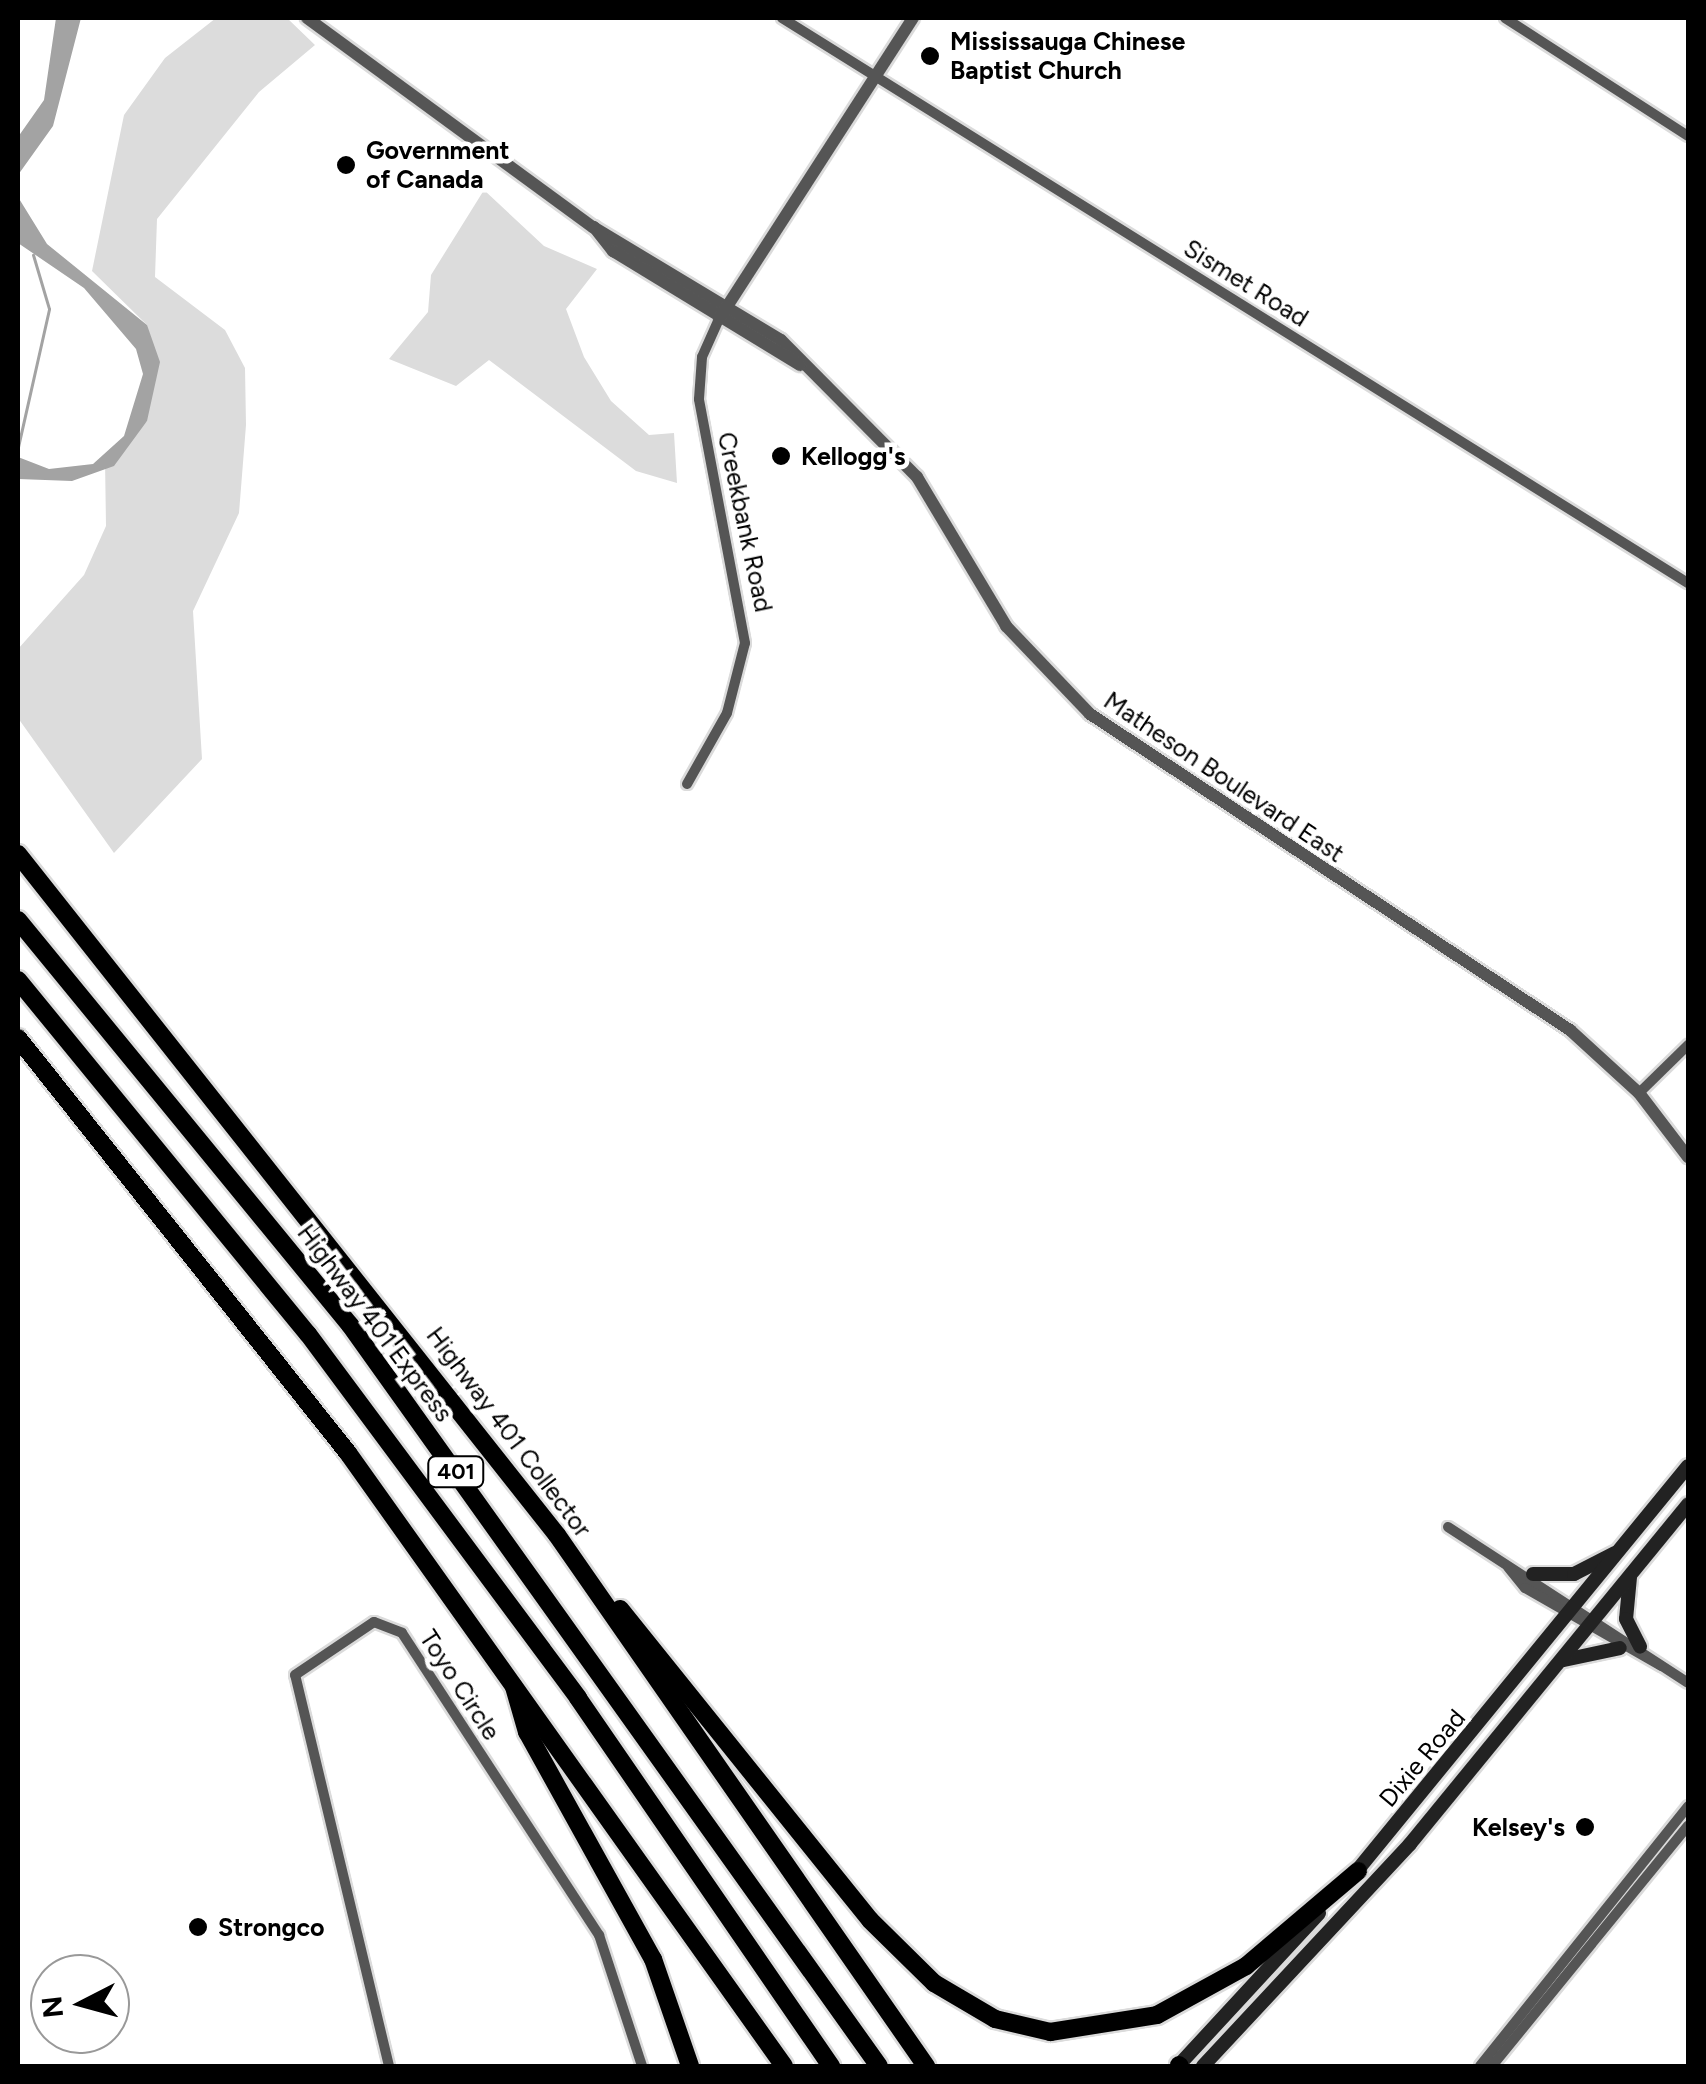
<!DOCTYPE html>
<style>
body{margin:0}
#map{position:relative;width:1706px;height:2084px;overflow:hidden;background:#fff;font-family:Figtree,sans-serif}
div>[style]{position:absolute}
.green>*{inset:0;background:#dcdcdc}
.water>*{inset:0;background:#a3a3a3}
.stream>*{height:2.5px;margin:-1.25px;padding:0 1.25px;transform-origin:1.25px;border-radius:1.25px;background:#a3a3a3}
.roads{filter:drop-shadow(2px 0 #dbdbdb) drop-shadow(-2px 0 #dbdbdb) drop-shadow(0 2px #dbdbdb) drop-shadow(0 -2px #dbdbdb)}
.minor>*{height:10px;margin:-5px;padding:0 5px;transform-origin:5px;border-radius:5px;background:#555}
.tertiary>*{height:12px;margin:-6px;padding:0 6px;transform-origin:6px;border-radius:6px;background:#555}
.secondary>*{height:14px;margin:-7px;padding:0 7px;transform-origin:7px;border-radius:7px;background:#222}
.motorway>*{height:18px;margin:-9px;padding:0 9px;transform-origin:9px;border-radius:9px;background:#000}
.dots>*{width:28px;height:28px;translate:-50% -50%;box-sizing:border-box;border:5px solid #fff;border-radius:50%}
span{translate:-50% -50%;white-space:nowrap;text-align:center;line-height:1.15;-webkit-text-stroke:9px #fff;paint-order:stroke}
.shield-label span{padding:2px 8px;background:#fff;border:2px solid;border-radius:8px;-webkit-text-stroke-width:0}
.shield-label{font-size:22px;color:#000;font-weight:700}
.poi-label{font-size:25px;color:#000;font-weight:700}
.left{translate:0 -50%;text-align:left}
.right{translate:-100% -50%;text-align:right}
.street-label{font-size:25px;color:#000}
.frame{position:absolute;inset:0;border:20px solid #000;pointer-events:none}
.north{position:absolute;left:30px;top:1954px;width:100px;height:100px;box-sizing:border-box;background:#fff;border:2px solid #999;border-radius:50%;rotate:264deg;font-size:28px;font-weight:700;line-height:40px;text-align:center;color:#000}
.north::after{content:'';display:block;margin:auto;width:35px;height:45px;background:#000;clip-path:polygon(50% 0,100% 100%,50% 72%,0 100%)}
</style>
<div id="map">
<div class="green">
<i style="clip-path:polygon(216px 18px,287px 18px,315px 45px,259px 92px,157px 219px,155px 277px,225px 330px,245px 368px,246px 425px,239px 513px,193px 611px,202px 759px,114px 853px,18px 718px,18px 649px,84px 575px,106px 526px,105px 460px,147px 421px,147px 325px,92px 271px,124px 115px,165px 58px)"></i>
<i style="clip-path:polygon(484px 190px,544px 246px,597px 269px,566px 309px,584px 357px,611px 401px,649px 435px,674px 433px,677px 483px,636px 471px,489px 360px,456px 386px,389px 359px,428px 312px,431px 275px)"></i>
</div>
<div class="water">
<i style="clip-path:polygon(56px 18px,81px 18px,53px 126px,18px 175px,18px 137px,44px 100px)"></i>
<i style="clip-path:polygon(18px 197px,47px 244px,147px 325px,160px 362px,147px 421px,114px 466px,72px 481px,18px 479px,18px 457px,49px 469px,93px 464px,124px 436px,143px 374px,136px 349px,84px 288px,18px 243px)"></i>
</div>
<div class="stream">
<i style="left:18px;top:447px;width:141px;rotate:-77.3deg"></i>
<i style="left:49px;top:309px;width:56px;rotate:-106.5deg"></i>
</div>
<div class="roads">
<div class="minor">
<i style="left:782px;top:18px;width:1068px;rotate:31.95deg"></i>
<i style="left:1505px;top:18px;width:218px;rotate:32.8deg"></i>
<i style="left:687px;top:784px;width:81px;rotate:-60.6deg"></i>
<i style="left:727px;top:713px;width:72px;rotate:-75.6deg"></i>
<i style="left:745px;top:643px;width:248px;rotate:-100.7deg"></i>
<i style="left:699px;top:399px;width:42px;rotate:-85.9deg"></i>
<i style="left:702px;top:357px;width:42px;rotate:-65.9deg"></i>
<i style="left:1639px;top:1093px;width:69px;rotate:-44.4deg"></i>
<i style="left:1448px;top:1527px;width:286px;rotate:33deg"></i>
<i style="left:1508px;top:1567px;width:27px;rotate:51deg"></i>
<i style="left:1525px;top:1588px;width:157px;rotate:29.8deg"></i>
<i style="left:389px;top:2066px;width:402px;rotate:-103.5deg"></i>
<i style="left:295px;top:1675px;width:95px;rotate:-33.9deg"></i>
<i style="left:374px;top:1622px;width:30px;rotate:21deg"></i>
<i style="left:402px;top:1633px;width:361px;rotate:56.9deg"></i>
<i style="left:599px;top:1935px;width:138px;rotate:71.8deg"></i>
<i style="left:1480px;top:2066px;width:333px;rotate:-51.3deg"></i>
<i style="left:1492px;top:2066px;width:310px;rotate:-50.8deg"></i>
</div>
<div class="tertiary">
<i style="left:307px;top:18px;width:354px;rotate:36.2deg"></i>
<i style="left:593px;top:227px;width:219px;rotate:31deg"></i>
<i style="left:781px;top:340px;width:193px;rotate:45.2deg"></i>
<i style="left:917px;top:477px;width:174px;rotate:59.1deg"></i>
<i style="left:1006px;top:626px;width:122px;rotate:46.3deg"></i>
<i style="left:1090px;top:714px;width:575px;rotate:33.36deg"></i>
<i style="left:1570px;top:1030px;width:93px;rotate:42.4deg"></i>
<i style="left:1639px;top:1093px;width:81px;rotate:52.6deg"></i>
<i style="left:594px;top:227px;width:31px;rotate:52deg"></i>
<i style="left:613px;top:251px;width:219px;rotate:31.4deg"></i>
<i style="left:719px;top:319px;width:358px;rotate:-57.2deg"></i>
</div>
<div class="secondary">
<i style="left:1533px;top:1574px;width:41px"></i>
<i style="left:1574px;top:1574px;width:46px;rotate:-27.1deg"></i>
<i style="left:1630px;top:1577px;width:42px;rotate:95.4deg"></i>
<i style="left:1626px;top:1619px;width:31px;rotate:63deg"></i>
<i style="left:1564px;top:1660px;width:57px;rotate:-12.1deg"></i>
<i style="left:1351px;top:1878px;width:532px;rotate:-50.72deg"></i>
<i style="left:1178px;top:2066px;width:208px;rotate:-47.3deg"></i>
<i style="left:1203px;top:2066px;width:304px;rotate:-47deg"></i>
<i style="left:1410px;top:1844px;width:439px;rotate:-50.7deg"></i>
</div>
<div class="motorway">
<i style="left:18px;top:854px;width:868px;rotate:51.64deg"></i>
<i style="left:557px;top:1535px;width:647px;rotate:55.2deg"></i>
<i style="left:18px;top:920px;width:524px;rotate:50.66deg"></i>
<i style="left:350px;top:1325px;width:910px;rotate:54.48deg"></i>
<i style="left:18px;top:980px;width:458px;rotate:50.7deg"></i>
<i style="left:308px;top:1334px;width:453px;rotate:53.4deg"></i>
<i style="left:578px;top:1698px;width:447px;rotate:55.5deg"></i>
<i style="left:18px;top:1038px;width:530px;rotate:51.51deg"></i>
<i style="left:348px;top:1453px;width:752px;rotate:54.58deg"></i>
<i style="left:620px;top:1609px;width:399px;rotate:51.2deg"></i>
<i style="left:870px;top:1920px;width:90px;rotate:44.5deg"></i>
<i style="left:934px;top:1983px;width:71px;rotate:30.5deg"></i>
<i style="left:995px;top:2019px;width:57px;rotate:13.3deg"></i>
<i style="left:1050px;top:2032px;width:108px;rotate:-9deg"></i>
<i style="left:1157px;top:2015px;width:102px;rotate:-28.8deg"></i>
<i style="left:1246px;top:1966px;width:147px;rotate:-40.3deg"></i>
<i style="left:514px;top:1687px;width:47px;rotate:73.9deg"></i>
<i style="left:527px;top:1732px;width:260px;rotate:61deg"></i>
<i style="left:653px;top:1959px;width:113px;rotate:70.9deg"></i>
<i style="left:1179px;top:2065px;width:1px;rotate:45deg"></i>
</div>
</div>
<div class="dots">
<i style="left:930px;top:56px;background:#000"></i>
<i style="left:346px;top:165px;background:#000"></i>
<i style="left:781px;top:456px;background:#000"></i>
<i style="left:1585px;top:1827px;background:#000"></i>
<i style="left:198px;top:1927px;background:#000"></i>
</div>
<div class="shield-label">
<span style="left:456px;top:1472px">401</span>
</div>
<div class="poi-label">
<span class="left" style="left:950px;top:56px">Mississauga Chinese<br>Baptist Church</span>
<span class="left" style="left:366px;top:165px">Government<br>of Canada</span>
<span class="left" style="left:801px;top:456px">Kellogg's</span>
<span class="right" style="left:1565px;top:1827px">Kelsey's</span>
<span class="left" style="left:218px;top:1927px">Strongco</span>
</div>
<div class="street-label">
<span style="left:1246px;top:283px;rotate:32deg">Sismet Road</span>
<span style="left:745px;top:522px;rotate:78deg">Creekbank Road</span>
<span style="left:1224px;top:777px;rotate:34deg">Matheson Boulevard East</span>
<span style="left:375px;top:1323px;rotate:53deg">Highway 401 Express</span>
<span style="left:509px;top:1432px;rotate:53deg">Highway 401 Collector</span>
<span style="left:460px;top:1685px;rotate:57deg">Toyo Circle</span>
<span style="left:1422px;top:1758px;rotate:-50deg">Dixie Road</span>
</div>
<div class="frame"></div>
<div class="north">N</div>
</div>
